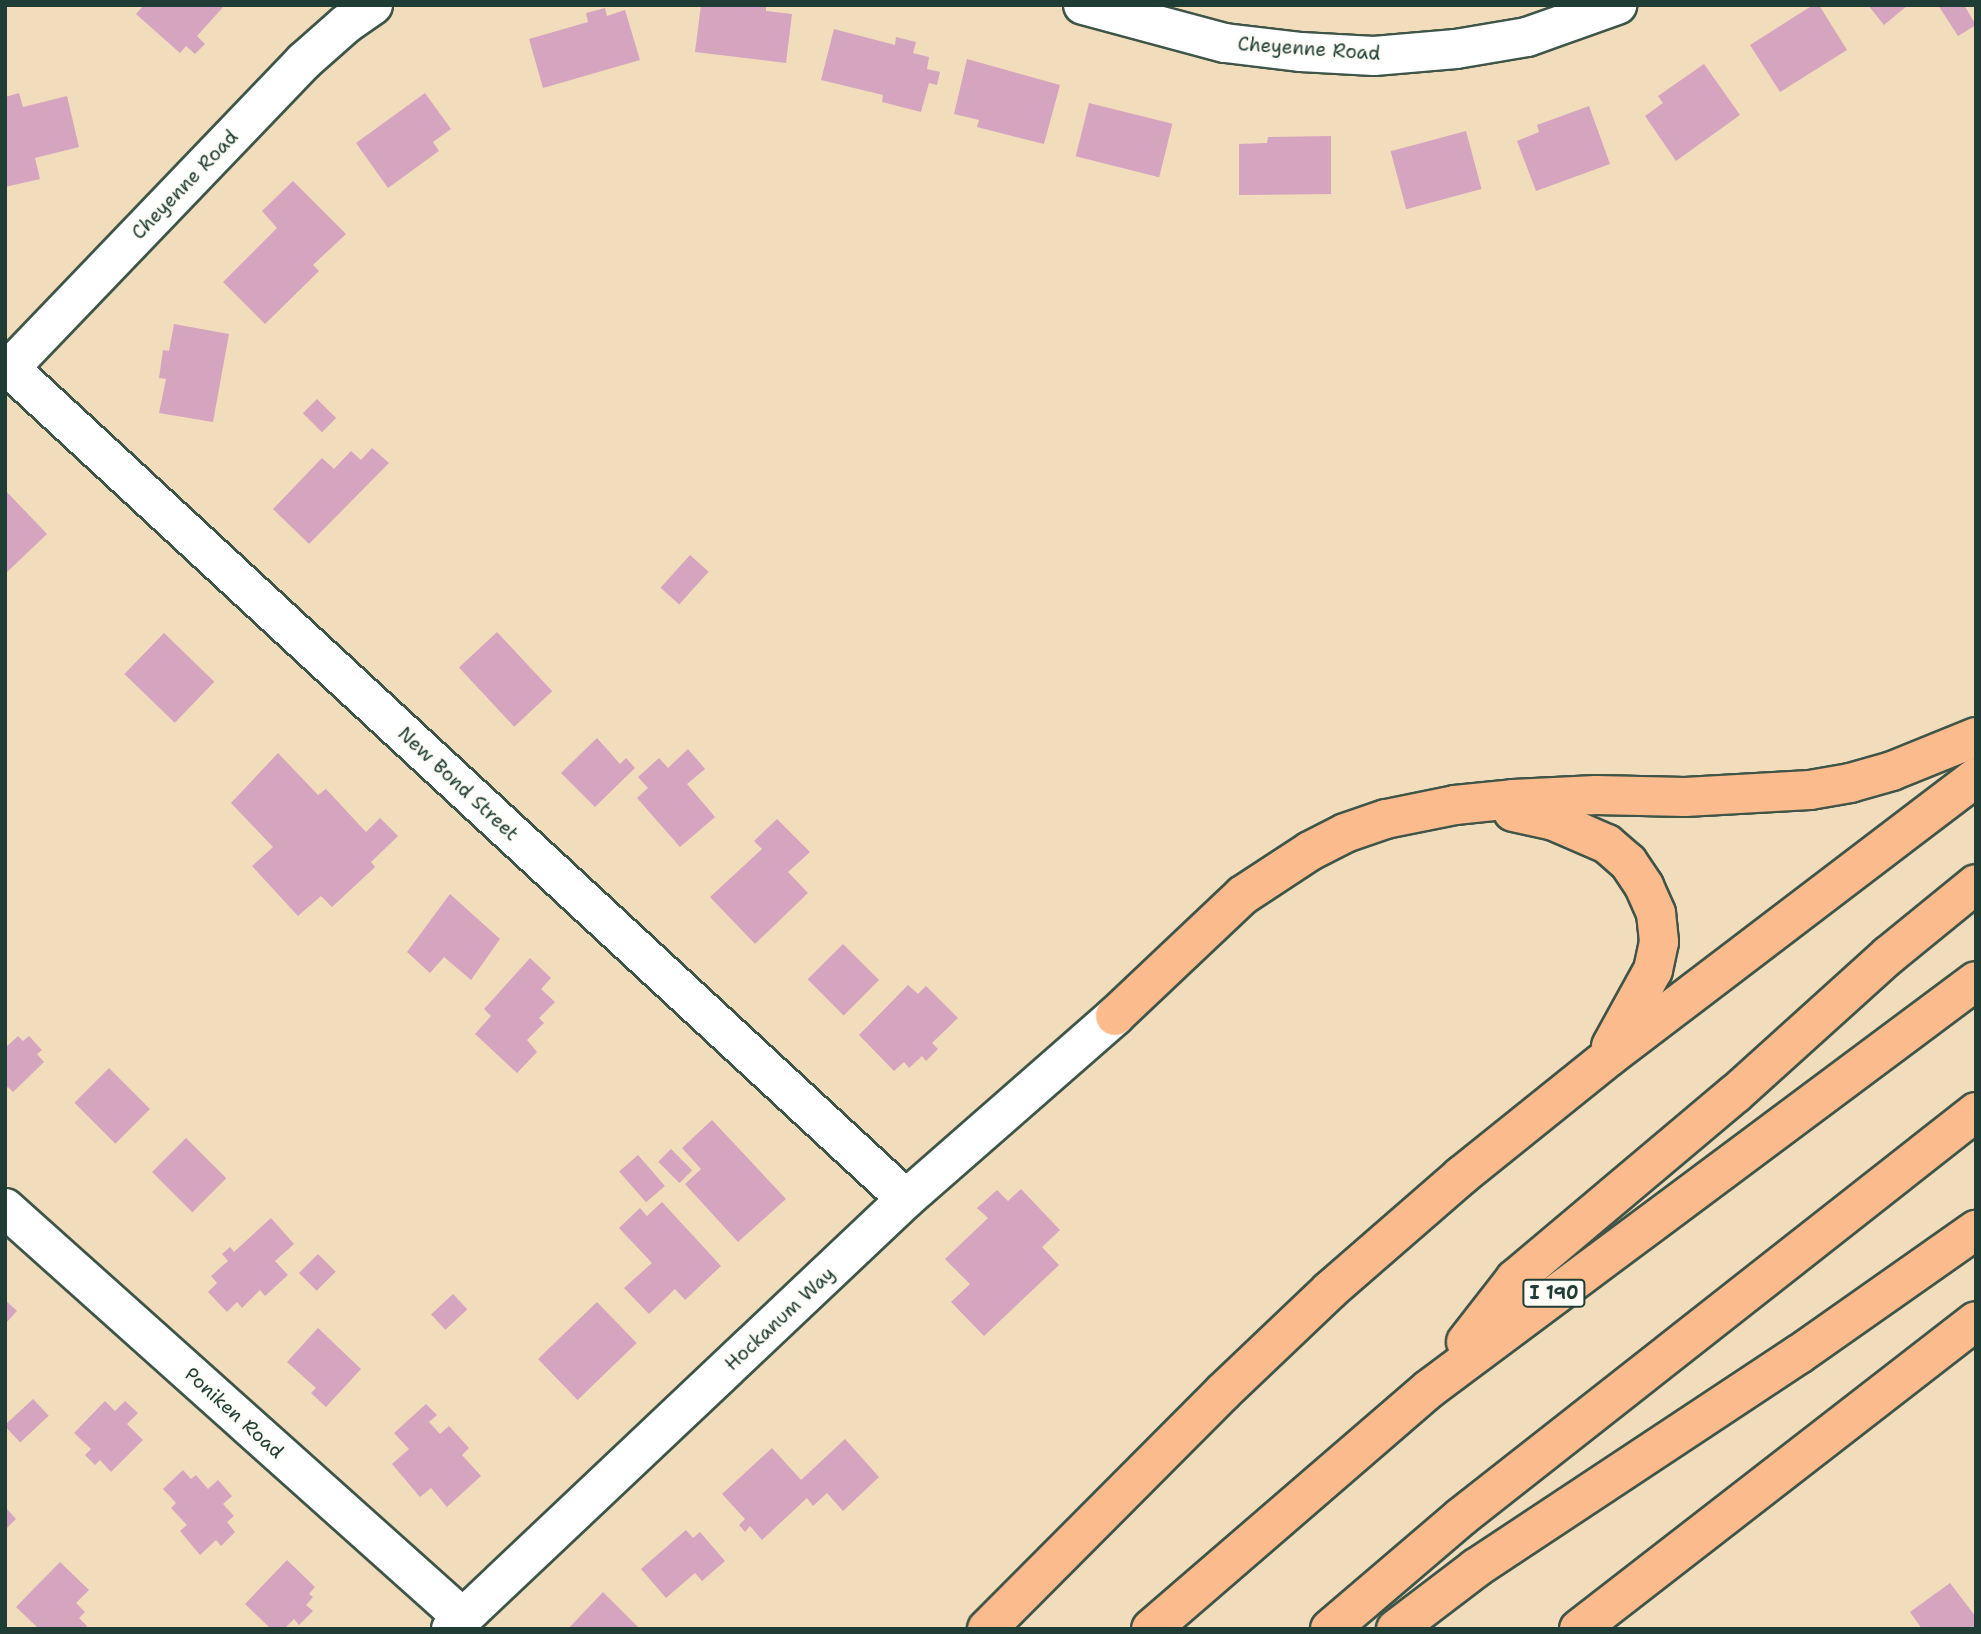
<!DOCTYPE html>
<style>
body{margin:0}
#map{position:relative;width:1981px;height:1634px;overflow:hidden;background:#f1dcbb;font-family:"Shantell Sans",sans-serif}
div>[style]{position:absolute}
.building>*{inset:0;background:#d5a5c0;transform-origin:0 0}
.roads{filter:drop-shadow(2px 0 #3e5548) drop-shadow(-2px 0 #3e5548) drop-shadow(0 2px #3e5548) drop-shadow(0 -2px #3e5548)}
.minor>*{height:38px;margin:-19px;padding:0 19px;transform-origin:19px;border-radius:19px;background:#fff}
.motorway>*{height:38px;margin:-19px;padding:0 19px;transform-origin:19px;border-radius:19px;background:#fbbb8c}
span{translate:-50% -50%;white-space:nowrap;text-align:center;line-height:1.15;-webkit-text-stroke:5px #fdfcf7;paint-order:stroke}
.shield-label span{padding:2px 5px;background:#fdfcf7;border:2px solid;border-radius:5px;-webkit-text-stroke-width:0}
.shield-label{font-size:18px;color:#1f3d34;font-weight:700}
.street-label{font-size:19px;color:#1f3d34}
.frame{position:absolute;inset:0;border:7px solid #1f3d34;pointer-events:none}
</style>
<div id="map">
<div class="building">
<i style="clip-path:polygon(144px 5px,225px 5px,197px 36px,205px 44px,195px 54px,186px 46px,180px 53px,136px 14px)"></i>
<i style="clip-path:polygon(701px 5px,766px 5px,766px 11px,792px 14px,786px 63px,695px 52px)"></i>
<i style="clip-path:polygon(1813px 5px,1819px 5px,1847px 50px,1780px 92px,1750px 45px)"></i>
<i style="clip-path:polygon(1868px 5px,1908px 5px,1884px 25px)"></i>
<i style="clip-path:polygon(1938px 5px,1964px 5px,1976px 25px,1958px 36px)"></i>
<i style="clip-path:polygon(605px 8px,607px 16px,625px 10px,640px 60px,543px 88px,529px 39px,588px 22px,586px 13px)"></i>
<i style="clip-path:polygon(834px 29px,895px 45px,896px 37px,916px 42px,913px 53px,929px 57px,927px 69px,940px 72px,937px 85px,929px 83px,921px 112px,882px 102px,883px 95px,821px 80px)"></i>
<i style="clip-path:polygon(967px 59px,1060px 85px,1044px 144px,977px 127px,979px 120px,954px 114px)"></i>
<i style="clip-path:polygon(1704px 64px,1740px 115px,1676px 161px,1645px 116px,1663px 103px,1658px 96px)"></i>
<i style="clip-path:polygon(19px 93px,23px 107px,67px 96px,79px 147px,35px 158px,40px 179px,5px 187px,5px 97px)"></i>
<i style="clip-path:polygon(425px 93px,451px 129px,433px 142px,439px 151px,388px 188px,356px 143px)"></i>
<i style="left:1089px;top:103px;width:86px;height:55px;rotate:14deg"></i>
<i style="clip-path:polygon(1589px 106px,1610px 164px,1536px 191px,1517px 141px,1539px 132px,1537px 125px)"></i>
<i style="left:1466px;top:131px;width:60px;height:78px;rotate:75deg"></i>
<i style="clip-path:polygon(1331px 136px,1331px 194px,1239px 195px,1239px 144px,1267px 143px,1268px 137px)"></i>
<i style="clip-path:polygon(293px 181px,346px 234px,313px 265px,319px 271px,265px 324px,223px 282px,277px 228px,262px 211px)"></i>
<i style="clip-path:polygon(174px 324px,229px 334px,213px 422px,159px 413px,166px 379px,159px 378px,163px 350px,169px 351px)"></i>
<i style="left:317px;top:399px;width:27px;height:20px;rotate:45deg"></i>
<i style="clip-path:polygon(372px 448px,389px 463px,309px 544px,273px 509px,322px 458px,334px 469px,351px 451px,361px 460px)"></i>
<i style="clip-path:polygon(5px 490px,47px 534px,5px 574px)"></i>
<i style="left:690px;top:555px;width:25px;height:44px;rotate:42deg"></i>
<i style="left:497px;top:632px;width:81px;height:52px;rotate:47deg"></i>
<i style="left:164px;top:633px;width:70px;height:57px;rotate:44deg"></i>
<i style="clip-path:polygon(597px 738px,620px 764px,626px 758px,635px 768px,595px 807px,561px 773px)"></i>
<i style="clip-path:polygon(688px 749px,705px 769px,687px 784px,715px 817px,680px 847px,637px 798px,648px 788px,638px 777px,659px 758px,668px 768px)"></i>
<i style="clip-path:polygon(278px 753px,318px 795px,326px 789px,366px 832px,380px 818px,398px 836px,371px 862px,375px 867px,332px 907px,321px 896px,298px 916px,252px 866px,273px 847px,231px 803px)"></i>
<i style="clip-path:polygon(777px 819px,810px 852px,788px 872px,808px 893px,755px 944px,710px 897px,762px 849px,754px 841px)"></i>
<i style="clip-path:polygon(450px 894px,500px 939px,471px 980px,444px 957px,430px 973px,407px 952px)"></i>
<i style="left:843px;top:944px;width:51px;height:50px;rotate:45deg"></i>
<i style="clip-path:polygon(530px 958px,551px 978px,541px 989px,555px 1002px,539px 1018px,544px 1023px,527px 1040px,537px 1052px,517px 1073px,475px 1034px,491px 1016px,484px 1009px)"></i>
<i style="clip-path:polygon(908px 985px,918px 994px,926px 986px,958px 1018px,932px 1043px,938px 1049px,926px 1061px,922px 1056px,909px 1068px,904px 1062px,894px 1071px,859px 1035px)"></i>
<i style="clip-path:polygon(18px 1036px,23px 1041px,29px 1036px,42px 1050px,37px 1054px,44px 1062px,13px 1092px,8px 1087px,5px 1090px,5px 1048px)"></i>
<i style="left:109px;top:1068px;width:58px;height:49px;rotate:45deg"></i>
<i style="clip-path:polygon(712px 1120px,786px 1199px,738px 1242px,685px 1184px,701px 1169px,682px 1148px)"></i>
<i style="left:186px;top:1138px;width:57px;height:48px;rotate:45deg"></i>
<i style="left:671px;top:1149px;width:30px;height:18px;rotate:45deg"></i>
<i style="left:638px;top:1155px;width:41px;height:25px;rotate:49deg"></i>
<i style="clip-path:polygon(1021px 1189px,1060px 1230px,1042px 1247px,1059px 1265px,984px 1336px,951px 1302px,970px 1284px,945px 1259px,988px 1218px,977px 1208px,997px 1190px,1008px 1201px)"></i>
<i style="clip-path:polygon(662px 1202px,721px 1266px,685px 1300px,675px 1289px,649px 1314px,624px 1288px,652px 1263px,619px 1228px,640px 1208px,647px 1216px)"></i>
<i style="clip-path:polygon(271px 1218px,294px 1244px,275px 1261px,288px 1275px,265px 1296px,260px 1290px,242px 1308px,237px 1302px,227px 1312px,208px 1292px,217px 1283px,211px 1276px,228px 1261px,222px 1254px,230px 1247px,234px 1252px)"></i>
<i style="left:318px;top:1254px;width:25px;height:27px;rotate:45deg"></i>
<i style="left:453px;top:1294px;width:21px;height:30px;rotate:47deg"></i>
<i style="clip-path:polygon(5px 1300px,17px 1311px,5px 1324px)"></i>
<i style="left:597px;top:1302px;width:57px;height:82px;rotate:46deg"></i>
<i style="clip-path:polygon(318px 1328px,361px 1369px,326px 1407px,311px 1393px,316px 1388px,287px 1362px)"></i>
<i style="left:33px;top:1399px;width:23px;height:39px;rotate:47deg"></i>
<i style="clip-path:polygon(105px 1401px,115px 1411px,125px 1401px,138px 1413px,127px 1424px,143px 1440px,111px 1472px,100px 1460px,95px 1465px,85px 1455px,91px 1449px,74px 1433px)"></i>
<i style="clip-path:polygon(426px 1404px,437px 1415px,429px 1422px,440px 1434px,449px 1426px,469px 1448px,462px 1455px,481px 1476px,447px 1507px,431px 1488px,420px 1497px,392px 1464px,409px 1449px,394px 1433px)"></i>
<i style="clip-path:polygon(845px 1439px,879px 1477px,843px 1511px,827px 1493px,813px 1506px,807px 1498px,762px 1540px,750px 1526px,745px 1532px,739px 1525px,745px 1519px,722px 1494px,772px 1448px,801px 1480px)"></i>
<i style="clip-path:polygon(183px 1470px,191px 1479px,196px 1475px,208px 1489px,218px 1480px,232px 1496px,223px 1504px,234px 1516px,227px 1522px,235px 1532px,221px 1546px,216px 1540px,200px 1555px,180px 1531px,187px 1525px,171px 1508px,176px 1503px,163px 1489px)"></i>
<i style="clip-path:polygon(5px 1507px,16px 1519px,5px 1530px)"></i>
<i style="clip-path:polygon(686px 1530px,693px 1538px,700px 1532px,725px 1561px,702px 1581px,695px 1573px,666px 1598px,641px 1569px)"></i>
<i style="clip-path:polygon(287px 1560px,315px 1587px,309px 1594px,313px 1597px,306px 1605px,313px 1611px,299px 1625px,294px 1619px,284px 1629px,271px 1629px,245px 1604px)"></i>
<i style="clip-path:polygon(60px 1562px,89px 1590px,76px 1603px,85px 1612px,79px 1618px,87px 1626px,85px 1629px,39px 1629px,16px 1607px)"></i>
<i style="clip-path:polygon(1950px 1583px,1976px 1617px,1976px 1629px,1922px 1629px,1910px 1612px)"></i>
<i style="clip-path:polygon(603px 1592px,640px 1629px,568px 1629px)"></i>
</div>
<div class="roads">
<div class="minor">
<i style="left:1083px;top:5px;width:147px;rotate:15deg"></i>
<i style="left:1225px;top:43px;width:77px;rotate:6.8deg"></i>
<i style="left:1301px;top:52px;width:73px;rotate:3.1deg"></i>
<i style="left:1374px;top:56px;width:82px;rotate:-4.9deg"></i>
<i style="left:1456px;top:49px;width:72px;rotate:-9.6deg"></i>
<i style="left:1527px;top:37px;width:96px;rotate:-19.6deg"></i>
<i style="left:5px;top:364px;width:1228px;rotate:42.82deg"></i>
<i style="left:5px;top:373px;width:431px;rotate:-46.2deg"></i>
<i style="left:303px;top:62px;width:57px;rotate:-41.5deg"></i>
<i style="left:346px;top:24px;width:33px;rotate:-35deg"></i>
<i style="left:5px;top:1208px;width:615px;rotate:41.83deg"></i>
<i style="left:451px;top:1629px;width:626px;rotate:-43.38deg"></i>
<i style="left:906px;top:1199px;width:278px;rotate:-41.2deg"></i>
</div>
<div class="motorway">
<i style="left:1513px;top:812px;width:42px;rotate:12.4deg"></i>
<i style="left:1554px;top:821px;width:58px;rotate:23.5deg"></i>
<i style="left:1607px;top:844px;width:28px;rotate:41deg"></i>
<i style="left:1628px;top:862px;width:29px;rotate:56deg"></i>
<i style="left:1644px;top:886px;width:30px;rotate:66deg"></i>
<i style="left:1656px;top:913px;width:29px;rotate:84deg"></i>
<i style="left:1659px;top:942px;width:29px;rotate:102deg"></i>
<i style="left:1653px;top:970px;width:87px;rotate:118.9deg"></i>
<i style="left:1115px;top:1016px;width:176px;rotate:-43.4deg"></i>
<i style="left:1243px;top:895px;width:80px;rotate:-33.3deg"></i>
<i style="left:1310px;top:851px;width:39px;rotate:-27deg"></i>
<i style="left:1345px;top:833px;width:43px;rotate:-18.9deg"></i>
<i style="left:1386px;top:819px;width:70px;rotate:-11.5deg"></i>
<i style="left:1455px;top:805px;width:58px;rotate:-5.9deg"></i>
<i style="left:1513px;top:799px;width:83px;rotate:-2.8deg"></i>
<i style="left:1596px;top:795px;width:89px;rotate:1.3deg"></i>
<i style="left:1685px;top:797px;width:125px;rotate:-3.2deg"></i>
<i style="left:1810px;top:790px;width:41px;rotate:-9.9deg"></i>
<i style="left:1850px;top:783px;width:44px;rotate:-15.9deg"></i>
<i style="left:1892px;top:771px;width:91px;rotate:-22deg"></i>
<i style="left:1466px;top:1342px;width:80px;rotate:-52.1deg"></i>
<i style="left:1515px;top:1279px;width:287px;rotate:-40.1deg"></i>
<i style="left:1735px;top:1094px;width:207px;rotate:-42.1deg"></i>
<i style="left:1889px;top:955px;width:112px;rotate:-39.2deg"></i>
<i style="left:987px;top:1629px;width:334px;rotate:-45.1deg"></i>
<i style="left:1223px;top:1392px;width:148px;rotate:-43.6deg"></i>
<i style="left:1330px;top:1290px;width:174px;rotate:-41deg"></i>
<i style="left:1461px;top:1176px;width:190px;rotate:-38.8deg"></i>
<i style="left:1609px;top:1057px;width:462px;rotate:-37.3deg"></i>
<i style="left:1151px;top:1629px;width:367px;rotate:-40.8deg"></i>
<i style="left:1429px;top:1389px;width:682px;rotate:-36.72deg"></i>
<i style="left:1330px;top:1629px;width:172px;rotate:-40.5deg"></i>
<i style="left:1461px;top:1517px;width:655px;rotate:-38.18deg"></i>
<i style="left:1396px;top:1629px;width:101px;rotate:-37.3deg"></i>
<i style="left:1476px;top:1568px;width:386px;rotate:-33.5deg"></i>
<i style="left:1798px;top:1355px;width:218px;rotate:-35.1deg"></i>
<i style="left:1579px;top:1629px;width:502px;rotate:-37.8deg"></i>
</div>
</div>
<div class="shield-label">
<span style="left:1554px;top:1293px">I 190</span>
</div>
<div class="street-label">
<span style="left:1309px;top:49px;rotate:4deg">Cheyenne Road</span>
<span style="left:185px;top:185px;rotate:-46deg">Cheyenne Road</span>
<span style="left:458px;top:784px;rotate:43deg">New Bond Street</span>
<span style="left:780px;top:1319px;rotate:-43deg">Hockanum Way</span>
<span style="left:234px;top:1413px;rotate:42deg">Poniken Road</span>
</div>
<div class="frame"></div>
</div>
